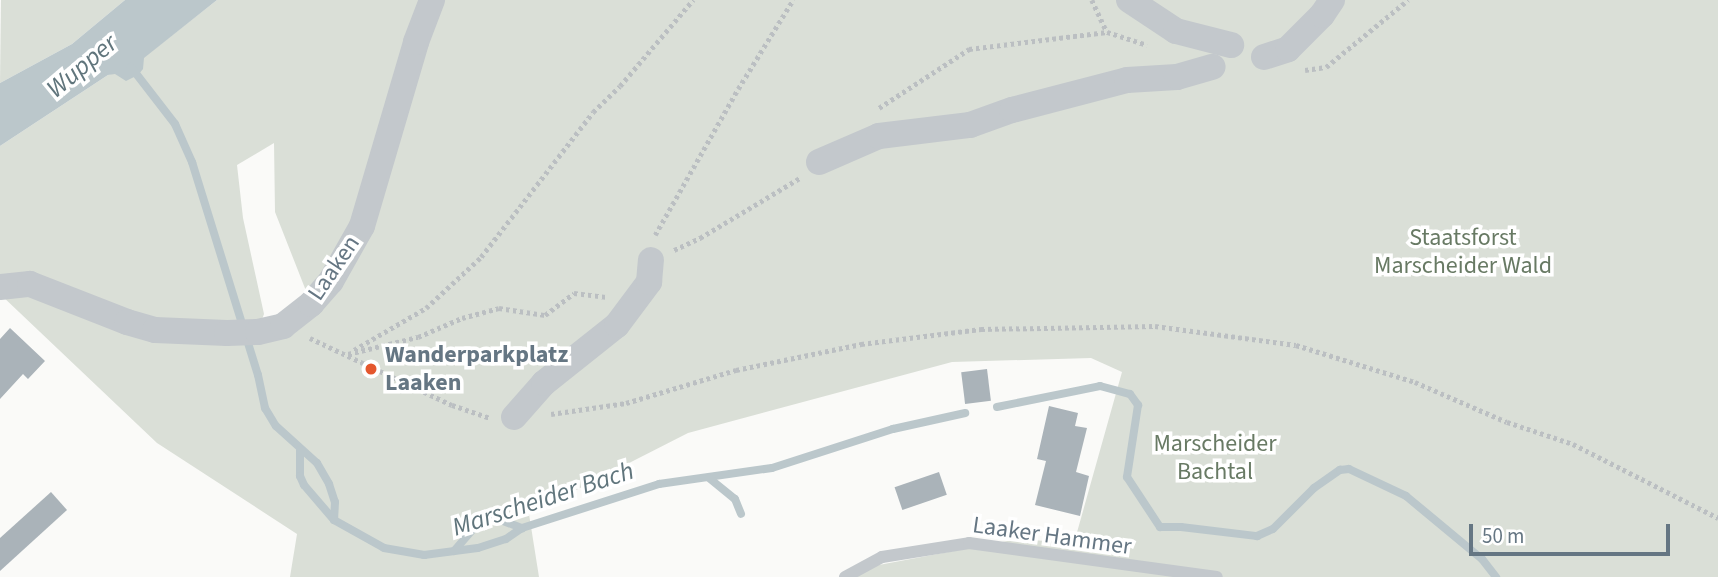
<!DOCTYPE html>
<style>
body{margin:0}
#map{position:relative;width:1718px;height:577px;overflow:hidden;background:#fafaf8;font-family:"Source Sans 3",sans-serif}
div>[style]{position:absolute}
.green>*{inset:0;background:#dadfd7}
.water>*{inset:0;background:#bbc7cb}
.stream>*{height:8px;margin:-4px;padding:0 4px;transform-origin:4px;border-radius:4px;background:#bbc7cb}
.building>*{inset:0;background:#aab3b9;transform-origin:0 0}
.path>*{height:4.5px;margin-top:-2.25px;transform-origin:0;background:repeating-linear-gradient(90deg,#bbbfc2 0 3.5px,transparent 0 7px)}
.lane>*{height:12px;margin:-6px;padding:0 6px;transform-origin:6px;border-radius:6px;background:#c3c8cc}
.street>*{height:26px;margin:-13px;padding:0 13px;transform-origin:13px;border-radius:13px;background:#c3c8cc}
.dots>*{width:19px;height:19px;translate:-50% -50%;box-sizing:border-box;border:4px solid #fff;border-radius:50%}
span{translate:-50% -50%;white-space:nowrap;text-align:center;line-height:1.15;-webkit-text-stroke:7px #fff;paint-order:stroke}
.park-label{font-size:24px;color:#687a64}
.street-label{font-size:24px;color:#657683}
.poi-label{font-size:24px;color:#657683;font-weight:700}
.left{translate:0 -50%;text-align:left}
.water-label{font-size:26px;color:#60757c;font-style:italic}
.scale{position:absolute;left:1469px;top:524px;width:201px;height:32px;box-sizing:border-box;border:4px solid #657683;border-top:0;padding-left:9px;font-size:21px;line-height:24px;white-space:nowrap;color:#657683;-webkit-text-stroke:5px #fff;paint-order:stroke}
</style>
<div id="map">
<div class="green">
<i style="clip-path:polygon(125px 0,72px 44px,0 83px,1px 0)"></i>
<i style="clip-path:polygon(evenodd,217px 0,1718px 0,1718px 577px,857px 577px,868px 567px,1018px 539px,1074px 543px,1122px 372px,1091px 358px,952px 362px,688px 433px,529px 514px,539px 577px,290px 577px,297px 534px,157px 443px,0 294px,0 146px,108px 75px,142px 64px,143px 58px,217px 0,274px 143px,275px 212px,310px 301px,261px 322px,264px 314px,243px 218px,237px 165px,274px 143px)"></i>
</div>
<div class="water">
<i style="clip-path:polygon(125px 0,217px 0,144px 58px,143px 69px,138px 75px,126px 81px,115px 74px,108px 75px,0 146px,0 83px,72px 44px)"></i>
</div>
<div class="stream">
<i style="left:131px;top:67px;width:72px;rotate:52.3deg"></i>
<i style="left:175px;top:124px;width:42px;rotate:65.9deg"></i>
<i style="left:192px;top:162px;width:223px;rotate:72.8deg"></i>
<i style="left:258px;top:375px;width:34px;rotate:78deg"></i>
<i style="left:265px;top:408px;width:21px;rotate:59deg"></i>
<i style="left:276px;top:426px;width:55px;rotate:42.1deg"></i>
<i style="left:317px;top:463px;width:24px;rotate:60deg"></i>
<i style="left:329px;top:484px;width:19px;rotate:72deg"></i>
<i style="left:335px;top:502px;width:18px;rotate:93deg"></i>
<i style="left:334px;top:520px;width:57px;rotate:29.2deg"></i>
<i style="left:384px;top:548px;width:41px;rotate:9.9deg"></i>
<i style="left:424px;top:555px;width:54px;rotate:-7.4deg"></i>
<i style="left:478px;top:548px;width:29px;rotate:-18deg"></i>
<i style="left:506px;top:539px;width:19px;rotate:-35deg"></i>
<i style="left:522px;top:528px;width:144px;rotate:-17.8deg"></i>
<i style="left:659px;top:484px;width:114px;rotate:-8.1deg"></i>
<i style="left:772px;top:468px;width:127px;rotate:-17.9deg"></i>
<i style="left:893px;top:429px;width:74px;rotate:-12.5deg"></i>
<i style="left:997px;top:407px;width:105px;rotate:-11.5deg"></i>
<i style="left:1100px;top:386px;width:31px;rotate:15deg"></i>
<i style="left:1130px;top:394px;width:14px;rotate:54deg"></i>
<i style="left:1138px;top:405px;width:73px;rotate:98.7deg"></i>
<i style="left:1127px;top:477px;width:60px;rotate:56.6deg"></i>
<i style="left:1160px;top:527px;width:21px"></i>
<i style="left:1181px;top:527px;width:77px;rotate:6.8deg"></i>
<i style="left:1257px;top:536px;width:17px;rotate:-24deg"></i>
<i style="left:1273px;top:529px;width:58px;rotate:-45deg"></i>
<i style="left:1314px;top:488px;width:32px;rotate:-35deg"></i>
<i style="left:1340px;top:470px;width:9px;rotate:-6deg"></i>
<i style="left:1349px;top:469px;width:63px;rotate:25.3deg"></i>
<i style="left:1406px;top:496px;width:99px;rotate:39.7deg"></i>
<i style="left:1482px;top:559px;width:23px;rotate:52deg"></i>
<i style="left:300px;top:450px;width:26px;rotate:90deg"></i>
<i style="left:300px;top:476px;width:10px;rotate:66deg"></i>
<i style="left:304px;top:485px;width:46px;rotate:49.4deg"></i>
<i style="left:709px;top:478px;width:33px;rotate:39deg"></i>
<i style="left:735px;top:499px;width:16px;rotate:68deg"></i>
<i style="left:454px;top:551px;width:40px;rotate:-49deg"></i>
<i style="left:480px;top:521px;width:7px;rotate:-16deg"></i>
<i style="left:487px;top:519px;width:11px"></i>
<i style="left:498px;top:519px;width:26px;rotate:21deg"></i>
</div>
<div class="building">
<i style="clip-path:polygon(10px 328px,45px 361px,28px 379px,23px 374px,0 399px,0 339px)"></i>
<i style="left:987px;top:369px;width:32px;height:26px;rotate:83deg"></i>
<i style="clip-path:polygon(1049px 406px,1078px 413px,1075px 426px,1087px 428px,1076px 472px,1089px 476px,1080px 516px,1035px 505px,1046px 461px,1037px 459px)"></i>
<i style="left:939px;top:472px;width:24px;height:47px;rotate:71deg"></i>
<i style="clip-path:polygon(51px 492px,67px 510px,0 571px,0 538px)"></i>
</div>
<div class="path">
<i style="left:1092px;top:0;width:35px;rotate:65deg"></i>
<i style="left:1305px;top:70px;width:21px;rotate:-8deg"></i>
<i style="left:1326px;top:67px;width:106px;rotate:-39.3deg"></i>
<i style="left:879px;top:108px;width:108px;rotate:-33.2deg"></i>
<i style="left:969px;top:49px;width:139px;rotate:-7deg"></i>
<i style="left:1107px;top:32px;width:42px;rotate:18deg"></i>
<i style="left:655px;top:235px;width:168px;rotate:-60.4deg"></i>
<i style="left:738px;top:89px;width:105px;rotate:-58.3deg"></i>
<i style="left:674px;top:250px;width:29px;rotate:-25deg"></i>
<i style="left:700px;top:238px;width:117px;rotate:-31deg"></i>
<i style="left:310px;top:338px;width:157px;rotate:25.3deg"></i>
<i style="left:452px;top:405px;width:40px;rotate:18.9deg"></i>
<i style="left:354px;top:350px;width:83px;rotate:-30.3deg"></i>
<i style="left:426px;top:308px;width:75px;rotate:-42.8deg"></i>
<i style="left:481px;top:257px;width:183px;rotate:-52.3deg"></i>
<i style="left:593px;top:112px;width:37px;rotate:-44deg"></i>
<i style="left:620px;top:86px;width:113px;rotate:-49.7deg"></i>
<i style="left:348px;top:354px;width:72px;rotate:-13.7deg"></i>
<i style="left:418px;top:337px;width:48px;rotate:-23.4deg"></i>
<i style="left:462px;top:318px;width:38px;rotate:-15deg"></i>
<i style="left:499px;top:308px;width:47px;rotate:8.7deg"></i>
<i style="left:545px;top:315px;width:36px;rotate:-37deg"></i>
<i style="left:574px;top:293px;width:34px;rotate:7deg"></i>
<i style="left:551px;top:414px;width:76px;rotate:-8.3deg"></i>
<i style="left:626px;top:403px;width:115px;rotate:-16.7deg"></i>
<i style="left:736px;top:370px;width:128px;rotate:-11.7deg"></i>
<i style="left:861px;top:344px;width:121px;rotate:-7.1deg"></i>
<i style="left:981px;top:329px;width:174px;rotate:-1deg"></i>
<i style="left:1155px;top:326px;width:142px;rotate:7.7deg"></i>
<i style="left:1296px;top:345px;width:125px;rotate:17.3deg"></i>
<i style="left:1415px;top:382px;width:100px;rotate:23.5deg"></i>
<i style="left:1507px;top:422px;width:70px;rotate:18.4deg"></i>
<i style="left:1573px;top:444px;width:163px;rotate:27deg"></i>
</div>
<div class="lane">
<i style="left:845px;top:577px;width:42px;rotate:-28.4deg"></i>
<i style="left:882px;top:557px;width:88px;rotate:-9.1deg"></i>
<i style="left:969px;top:543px;width:250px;rotate:7.8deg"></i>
</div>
<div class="street">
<i style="left:1129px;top:0;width:56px;rotate:33.4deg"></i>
<i style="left:1176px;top:31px;width:57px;rotate:14.3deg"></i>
<i style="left:1264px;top:57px;width:25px;rotate:-18deg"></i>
<i style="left:1288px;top:49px;width:48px;rotate:-45deg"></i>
<i style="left:1322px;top:15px;width:18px;rotate:-56deg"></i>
<i style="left:819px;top:162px;width:65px;rotate:-23.4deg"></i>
<i style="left:879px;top:136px;width:92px;rotate:-6.9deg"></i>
<i style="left:970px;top:125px;width:45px;rotate:-19.7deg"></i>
<i style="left:1012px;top:110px;width:119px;rotate:-14.6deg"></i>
<i style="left:1127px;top:80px;width:50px;rotate:-3.4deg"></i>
<i style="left:1177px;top:77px;width:37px;rotate:-16deg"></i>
<i style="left:0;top:287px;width:30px;rotate:-6deg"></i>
<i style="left:30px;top:284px;width:104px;rotate:21.4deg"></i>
<i style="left:127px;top:322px;width:29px;rotate:16deg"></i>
<i style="left:155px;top:330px;width:72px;rotate:2.4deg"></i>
<i style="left:227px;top:333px;width:31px;rotate:-2deg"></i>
<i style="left:258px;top:332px;width:26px;rotate:-13deg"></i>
<i style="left:283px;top:326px;width:36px;rotate:-38deg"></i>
<i style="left:311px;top:304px;width:30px;rotate:-49deg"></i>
<i style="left:331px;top:281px;width:63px;rotate:-60.6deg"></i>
<i style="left:362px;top:226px;width:192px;rotate:-73.6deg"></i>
<i style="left:416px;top:42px;width:45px;rotate:-69.1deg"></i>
<i style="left:514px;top:417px;width:45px;rotate:-48.6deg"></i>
<i style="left:544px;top:383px;width:93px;rotate:-38.5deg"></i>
<i style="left:617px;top:325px;width:54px;rotate:-53.3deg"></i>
<i style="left:649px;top:282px;width:22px;rotate:-85deg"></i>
</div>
<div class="dots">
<i style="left:371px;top:369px;background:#e4572e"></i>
</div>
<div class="park-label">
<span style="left:1463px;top:252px">Staatsforst<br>Marscheider Wald</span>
<span style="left:1215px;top:458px">Marscheider<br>Bachtal</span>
</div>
<div class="street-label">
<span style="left:334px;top:268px;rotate:-56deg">Laaken</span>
<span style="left:1052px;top:536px;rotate:8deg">Laaker Hammer</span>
</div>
<div class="poi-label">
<span class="left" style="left:385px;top:369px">Wanderparkplatz<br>Laaken</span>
</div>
<div class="water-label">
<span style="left:82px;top:66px;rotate:-40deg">Wupper</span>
<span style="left:543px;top:499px;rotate:-18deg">Marscheider Bach</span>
</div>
<div class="scale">50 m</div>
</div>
